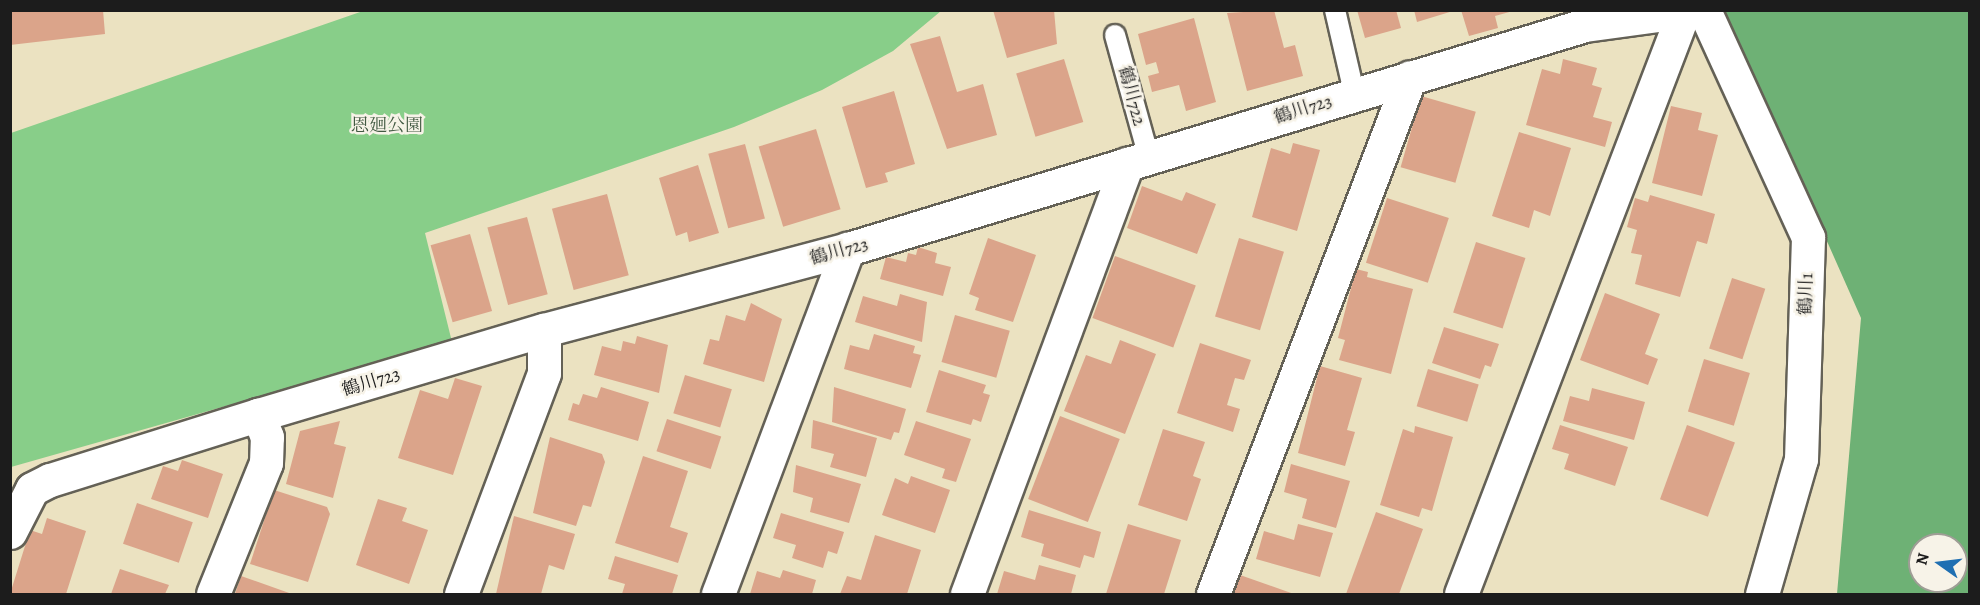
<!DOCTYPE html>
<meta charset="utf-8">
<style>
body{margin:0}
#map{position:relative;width:1980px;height:605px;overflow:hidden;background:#ebe2c1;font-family:Alegreya,"Noto Serif JP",serif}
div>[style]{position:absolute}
.green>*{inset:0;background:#88ce89}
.forest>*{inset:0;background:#6eb175}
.building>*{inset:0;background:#dba48a;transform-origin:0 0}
.roads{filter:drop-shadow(2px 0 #646156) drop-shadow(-2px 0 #646156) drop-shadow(0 2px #646156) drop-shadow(0 -2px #646156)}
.lane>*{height:20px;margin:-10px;padding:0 10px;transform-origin:10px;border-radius:10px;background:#fff}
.street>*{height:33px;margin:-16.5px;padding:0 16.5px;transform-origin:16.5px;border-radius:16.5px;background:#fff}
span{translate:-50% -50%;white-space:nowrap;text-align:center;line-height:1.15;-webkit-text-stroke:5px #f7f3e8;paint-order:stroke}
.street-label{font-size:18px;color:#1c1c1c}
.park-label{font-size:18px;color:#425a42}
.frame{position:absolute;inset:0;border:12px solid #1c1c1c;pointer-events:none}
.north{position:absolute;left:1908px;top:533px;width:60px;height:60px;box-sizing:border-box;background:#f7f3e8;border:2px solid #9f9d96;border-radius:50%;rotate:284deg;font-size:16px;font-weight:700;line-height:24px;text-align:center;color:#1c1c1c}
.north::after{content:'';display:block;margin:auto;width:21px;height:27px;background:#1f6fb2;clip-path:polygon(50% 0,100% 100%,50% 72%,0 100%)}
</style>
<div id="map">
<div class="green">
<i style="clip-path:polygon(363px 11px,941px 11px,893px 51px,822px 90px,734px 127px,425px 233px,452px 342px,11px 467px,11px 133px)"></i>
</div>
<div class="forest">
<i style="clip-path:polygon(evenodd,1725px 11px,1969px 11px,1969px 594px,1837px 594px,1861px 318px,1725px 11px,1920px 545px,1956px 545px,1956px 581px,1920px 581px,1920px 545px)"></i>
</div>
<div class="building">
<i style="clip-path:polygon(10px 10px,103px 10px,105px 34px,10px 45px)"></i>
<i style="clip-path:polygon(993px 10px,1054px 10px,1057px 44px,1007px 58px)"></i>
<i style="clip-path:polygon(1274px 10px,1284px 48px,1295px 45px,1303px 76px,1247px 91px,1227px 13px)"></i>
<i style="clip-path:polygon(1357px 10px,1396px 10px,1401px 28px,1365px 38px)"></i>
<i style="clip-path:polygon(1414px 10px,1453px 10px,1453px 11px,1417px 22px)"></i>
<i style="clip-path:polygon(1461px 10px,1513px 10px,1513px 11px,1495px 16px,1498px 28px,1469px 36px)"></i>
<i style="clip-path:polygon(1194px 18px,1216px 102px,1186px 111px,1179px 85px,1152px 92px,1148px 76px,1159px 73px,1156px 62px,1146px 65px,1138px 34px)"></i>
<i style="clip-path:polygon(940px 36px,957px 92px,983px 84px,997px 135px,947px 149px,910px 44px)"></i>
<i style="left:1064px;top:59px;width:66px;height:50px;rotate:73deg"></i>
<i style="clip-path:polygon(1563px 59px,1597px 68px,1592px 85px,1602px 88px,1593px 117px,1612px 122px,1605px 147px,1526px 125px,1542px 69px,1560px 74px)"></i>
<i style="clip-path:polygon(894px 91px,915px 164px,885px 173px,888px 182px,866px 188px,842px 107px)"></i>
<i style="left:1421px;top:96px;width:57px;height:74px;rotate:16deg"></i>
<i style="clip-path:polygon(1671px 106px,1702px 113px,1698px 130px,1718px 135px,1702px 196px,1652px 183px)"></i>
<i style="left:816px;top:129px;width:84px;height:60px;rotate:73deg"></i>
<i style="clip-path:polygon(1519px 132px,1571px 148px,1550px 216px,1534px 210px,1529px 228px,1492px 216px)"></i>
<i style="clip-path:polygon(1293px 143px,1320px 150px,1297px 231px,1252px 217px,1271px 148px,1290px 154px)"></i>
<i style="left:745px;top:144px;width:77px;height:38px;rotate:75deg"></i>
<i style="clip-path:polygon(698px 165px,719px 233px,689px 242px,687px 232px,676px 236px,659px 178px)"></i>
<i style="clip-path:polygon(1142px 186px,1182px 201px,1186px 192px,1216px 204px,1197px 254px,1127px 228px)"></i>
<i style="left:607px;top:194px;width:84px;height:57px;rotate:75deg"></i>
<i style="clip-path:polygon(1650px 195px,1715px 214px,1707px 244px,1697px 241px,1680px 297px,1635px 284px,1642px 255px,1631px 253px,1637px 230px,1627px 227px,1635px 198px,1648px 202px)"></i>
<i style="left:1387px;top:198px;width:65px;height:68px;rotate:18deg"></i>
<i style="left:527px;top:217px;width:80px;height:41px;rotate:75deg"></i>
<i style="left:470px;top:234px;width:80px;height:41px;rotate:74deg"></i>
<i style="clip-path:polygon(988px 238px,1036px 255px,1013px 322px,975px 310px,979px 298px,969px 294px)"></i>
<i style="left:1239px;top:238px;width:47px;height:82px;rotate:17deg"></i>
<i style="left:1476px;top:242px;width:52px;height:74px;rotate:18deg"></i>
<i style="clip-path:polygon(918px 247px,937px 253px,935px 263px,951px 267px,943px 296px,880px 279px,886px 257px,906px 262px,908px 253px,916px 255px)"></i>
<i style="left:1115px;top:256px;width:86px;height:66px;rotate:20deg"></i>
<i style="clip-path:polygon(1356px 269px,1368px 272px,1367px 277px,1413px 289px,1391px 374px,1339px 360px,1345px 340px,1338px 338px)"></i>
<i style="left:1732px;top:278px;width:35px;height:74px;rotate:18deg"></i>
<i style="clip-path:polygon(1605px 293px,1660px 314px,1645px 354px,1658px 359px,1648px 385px,1580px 360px)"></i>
<i style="clip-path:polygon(900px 294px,927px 302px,922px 342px,855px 322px,863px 296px,897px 306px)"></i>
<i style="clip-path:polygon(751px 303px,782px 319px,764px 382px,703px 364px,710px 339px,719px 341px,726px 315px,745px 321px)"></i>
<i style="left:955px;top:315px;width:57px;height:49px;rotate:16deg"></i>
<i style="clip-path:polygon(1444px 327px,1499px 344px,1491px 367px,1485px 365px,1480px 379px,1432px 363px)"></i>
<i style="clip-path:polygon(874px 334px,915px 346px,913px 353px,921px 355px,911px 388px,844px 369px,850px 345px,869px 350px)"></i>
<i style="clip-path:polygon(637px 336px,668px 345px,659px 393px,594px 375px,602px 346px,621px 351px,623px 341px,635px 344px)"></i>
<i style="clip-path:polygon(1120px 340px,1156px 354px,1125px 434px,1064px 411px,1086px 355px,1111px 364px)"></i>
<i style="clip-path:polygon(1200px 343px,1251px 360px,1244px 380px,1235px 378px,1227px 405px,1240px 409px,1233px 432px,1177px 413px)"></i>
<i style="left:1704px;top:359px;width:48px;height:55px;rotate:17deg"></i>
<i style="clip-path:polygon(1320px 366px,1362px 378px,1347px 430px,1355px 432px,1345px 466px,1298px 453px)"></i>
<i style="left:1428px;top:369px;width:53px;height:39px;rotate:17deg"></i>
<i style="clip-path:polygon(939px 370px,986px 385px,983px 393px,990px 395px,981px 422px,973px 419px,971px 425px,926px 412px)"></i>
<i style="left:685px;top:375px;width:49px;height:40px;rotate:17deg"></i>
<i style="clip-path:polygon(455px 378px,482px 386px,453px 475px,398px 458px,420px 390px,448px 399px)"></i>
<i style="clip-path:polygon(601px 387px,649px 402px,638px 441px,568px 420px,573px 403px,579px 405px,583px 394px,597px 398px)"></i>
<i style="clip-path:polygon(834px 387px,906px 409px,899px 433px,894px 432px,891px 440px,832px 422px)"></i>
<i style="clip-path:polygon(1592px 388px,1645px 402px,1634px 440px,1563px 421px,1570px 396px,1589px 401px)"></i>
<i style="left:1060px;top:416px;width:64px;height:89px;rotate:21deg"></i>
<i style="left:667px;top:419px;width:57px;height:34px;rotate:18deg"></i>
<i style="clip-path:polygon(813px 420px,877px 438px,866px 477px,830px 467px,834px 454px,811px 448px)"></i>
<i style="clip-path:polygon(340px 421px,334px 444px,346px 447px,333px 498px,286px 484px,300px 431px)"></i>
<i style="clip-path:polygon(916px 421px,971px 439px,956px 482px,942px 478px,945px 469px,904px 455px)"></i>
<i style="clip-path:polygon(1560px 425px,1628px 447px,1615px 486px,1564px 469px,1569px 454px,1552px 449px)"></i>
<i style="left:1687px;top:425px;width:51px;height:79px;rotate:20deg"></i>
<i style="clip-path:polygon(1415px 426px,1453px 437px,1432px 511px,1422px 508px,1419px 517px,1380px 505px,1403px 429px,1414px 433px)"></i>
<i style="clip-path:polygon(1163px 429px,1205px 442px,1193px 476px,1201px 479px,1187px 521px,1138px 505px)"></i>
<i style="clip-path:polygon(550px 437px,602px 454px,605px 462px,591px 507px,583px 505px,576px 526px,533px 513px)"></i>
<i style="clip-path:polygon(643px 456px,688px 471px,670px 527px,688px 533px,678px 563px,615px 543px)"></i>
<i style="clip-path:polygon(182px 460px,223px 474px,208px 518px,151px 499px,163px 466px,178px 471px)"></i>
<i style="clip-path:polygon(1291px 464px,1350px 481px,1336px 528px,1302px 518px,1307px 499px,1284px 492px)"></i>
<i style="clip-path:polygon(796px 465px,861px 484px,849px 523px,810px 512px,813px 498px,793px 492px)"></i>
<i style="clip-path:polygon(911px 476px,950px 490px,935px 533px,882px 515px,895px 478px,908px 484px)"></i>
<i style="clip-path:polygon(274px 490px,327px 507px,330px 514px,308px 582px,250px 564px)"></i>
<i style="clip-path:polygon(378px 499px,407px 508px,402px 521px,428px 530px,409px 584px,356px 565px)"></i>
<i style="left:137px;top:503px;width:59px;height:43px;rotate:19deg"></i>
<i style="clip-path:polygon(1029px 510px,1101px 532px,1094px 558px,1084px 555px,1080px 568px,1041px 556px,1044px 544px,1021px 537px)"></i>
<i style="clip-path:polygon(1376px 512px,1423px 529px,1399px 594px,1346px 594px)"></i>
<i style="clip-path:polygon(781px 513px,844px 532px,837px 554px,828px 551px,823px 568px,792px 558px,796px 545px,773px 538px)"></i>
<i style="clip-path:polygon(514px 516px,575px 534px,564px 570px,549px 565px,541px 594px,496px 594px)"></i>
<i style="clip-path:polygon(47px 518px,86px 531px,66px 594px,10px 594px,30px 530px,42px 534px)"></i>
<i style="clip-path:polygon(1128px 524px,1181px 540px,1164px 594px,1106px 594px)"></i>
<i style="clip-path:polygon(1298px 524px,1333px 533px,1320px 577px,1256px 559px,1264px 531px,1294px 540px)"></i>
<i style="clip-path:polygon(875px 535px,921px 550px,907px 594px,840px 594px,847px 576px,861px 580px)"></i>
<i style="clip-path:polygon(615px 556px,678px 575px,672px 594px,622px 594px,625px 584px,608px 579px)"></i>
<i style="clip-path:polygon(1039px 565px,1076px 575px,1071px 594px,997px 594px,1004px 571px,1035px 580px)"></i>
<i style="clip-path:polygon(120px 569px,169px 585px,165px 594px,111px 594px)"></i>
<i style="clip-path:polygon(783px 570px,816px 580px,812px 594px,750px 594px,757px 571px,780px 578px)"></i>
<i style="clip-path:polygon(1240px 575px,1294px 594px,1233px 594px)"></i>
<i style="clip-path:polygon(241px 576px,292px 594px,235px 594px)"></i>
</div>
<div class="roads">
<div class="lane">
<i style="left:1335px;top:10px;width:84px;rotate:77deg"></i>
<i style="left:1115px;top:35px;width:128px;rotate:74.5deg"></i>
</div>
<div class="street">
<i style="left:1704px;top:10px;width:250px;rotate:65.4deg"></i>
<i style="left:1808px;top:237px;width:222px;rotate:91.8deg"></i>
<i style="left:1801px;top:459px;width:141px;rotate:106.1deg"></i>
<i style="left:10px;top:532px;width:48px;rotate:-62.9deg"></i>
<i style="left:32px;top:489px;width:20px;rotate:-27deg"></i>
<i style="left:50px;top:480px;width:218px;rotate:-17.4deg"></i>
<i style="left:258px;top:415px;width:298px;rotate:-16.6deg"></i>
<i style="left:544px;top:330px;width:315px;rotate:-14.9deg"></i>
<i style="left:848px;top:249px;width:770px;rotate:-16.91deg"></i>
<i style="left:1585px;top:25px;width:110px;rotate:-7.8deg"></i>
<i style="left:213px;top:594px;width:141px;rotate:-68deg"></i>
<i style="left:266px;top:463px;width:26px;rotate:-88deg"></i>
<i style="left:267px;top:437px;width:24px;rotate:-112deg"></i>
<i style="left:461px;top:594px;width:236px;rotate:-69.4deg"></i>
<i style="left:544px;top:373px;width:43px;rotate:-90deg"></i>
<i style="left:718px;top:594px;width:369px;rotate:-69.4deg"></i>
<i style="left:967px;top:594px;width:459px;rotate:-69.6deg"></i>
<i style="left:1213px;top:594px;width:553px;rotate:-69.14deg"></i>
<i style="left:1461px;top:594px;width:621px;rotate:-69.06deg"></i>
</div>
</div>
<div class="street-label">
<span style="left:1132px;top:96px;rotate:75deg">鶴川722</span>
<span style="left:1303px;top:109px;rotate:-18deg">鶴川723</span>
<span style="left:839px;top:251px;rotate:-16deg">鶴川723</span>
<span style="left:1806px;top:294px;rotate:-88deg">鶴川1</span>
<span style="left:371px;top:382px;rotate:-17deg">鶴川723</span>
</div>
<div class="park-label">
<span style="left:387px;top:125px">恩廻公園</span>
</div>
<div class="frame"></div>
<div class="north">N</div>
</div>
